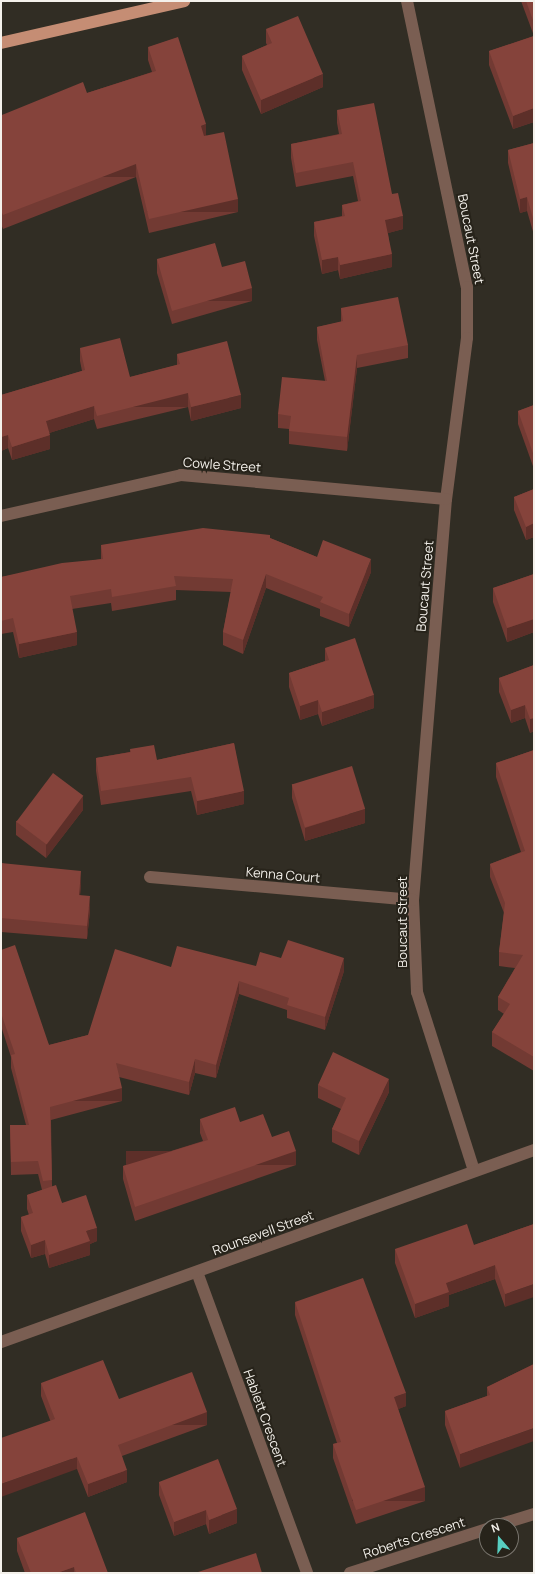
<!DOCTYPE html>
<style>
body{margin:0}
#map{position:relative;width:535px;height:1574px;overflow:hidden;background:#312d24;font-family:Manrope,sans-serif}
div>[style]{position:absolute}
.street>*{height:12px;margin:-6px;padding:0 6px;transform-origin:6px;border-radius:6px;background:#7a5e52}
.primary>*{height:12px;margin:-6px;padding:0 6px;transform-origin:6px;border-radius:6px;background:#c58d74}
.wall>*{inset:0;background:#723a33}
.shaded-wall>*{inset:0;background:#5d2f29;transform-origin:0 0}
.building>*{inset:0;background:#85433b;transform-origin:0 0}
span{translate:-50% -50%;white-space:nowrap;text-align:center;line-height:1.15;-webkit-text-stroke:4px #27231a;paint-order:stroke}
.street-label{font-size:13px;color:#f4f1eb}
.frame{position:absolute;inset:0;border:2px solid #f4f1eb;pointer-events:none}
.north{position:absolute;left:479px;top:1518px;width:40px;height:40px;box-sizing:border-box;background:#27231a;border:1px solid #79756e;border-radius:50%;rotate:341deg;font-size:11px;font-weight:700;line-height:16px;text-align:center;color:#f4f1eb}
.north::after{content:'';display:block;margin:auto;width:14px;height:18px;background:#57cec1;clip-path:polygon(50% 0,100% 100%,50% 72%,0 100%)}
</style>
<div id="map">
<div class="street">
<i style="left:407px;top:1px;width:292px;rotate:78.2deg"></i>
<i style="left:467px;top:287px;width:51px;rotate:90deg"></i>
<i style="left:467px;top:338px;width:162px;rotate:97.4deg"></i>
<i style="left:446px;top:499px;width:402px;rotate:94.7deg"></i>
<i style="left:413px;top:900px;width:92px;rotate:87.5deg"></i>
<i style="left:417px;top:992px;width:188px;rotate:72.3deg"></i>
<i style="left:1px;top:516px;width:185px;rotate:-12.8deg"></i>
<i style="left:181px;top:475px;width:266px;rotate:5.2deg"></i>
<i style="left:150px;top:877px;width:264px;rotate:5deg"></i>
<i style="left:197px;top:1272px;width:320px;rotate:69.9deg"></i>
<i style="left:1px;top:1342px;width:567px;rotate:-19.81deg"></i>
<i style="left:495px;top:1526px;width:41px;rotate:-17.1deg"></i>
<i style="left:350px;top:1573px;width:144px;rotate:-17.8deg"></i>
</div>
<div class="primary">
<i style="left:1px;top:43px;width:188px;rotate:-12.9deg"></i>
</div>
<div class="wall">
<i style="clip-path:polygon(521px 1px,534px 1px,534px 122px,513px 129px,489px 65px,489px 51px,534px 36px)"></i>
<i style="clip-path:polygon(266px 29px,323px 87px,261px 114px,242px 70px,242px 56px,267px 45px,266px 43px)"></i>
<i style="clip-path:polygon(148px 47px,206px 135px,238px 212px,149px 233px,136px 177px,3px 229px,1px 224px,1px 112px,2px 115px,87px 93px,152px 72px,148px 60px)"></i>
<i style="clip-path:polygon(337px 110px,392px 194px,403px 229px,388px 233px,392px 267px,340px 279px,338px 270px,322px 274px,314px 236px,314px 222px,342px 216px,342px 205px,358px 201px,353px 176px,296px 187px,291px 158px,291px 144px,339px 134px,337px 123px)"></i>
<i style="clip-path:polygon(534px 143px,534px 235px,527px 211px,520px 213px,508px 163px,508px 150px)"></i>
<i style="clip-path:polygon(157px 259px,222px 267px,252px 301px,172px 324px,157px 273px)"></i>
<i style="clip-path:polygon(341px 308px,408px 345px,408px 358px,357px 368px,347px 451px,289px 444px,289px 429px,278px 428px,278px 414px,325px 381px,317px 340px,317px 327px,341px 322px)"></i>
<i style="clip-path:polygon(533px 316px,534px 316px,534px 334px,533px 330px)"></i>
<i style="clip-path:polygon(80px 348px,130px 377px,177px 365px,177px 354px,241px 408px,191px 421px,188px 407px,97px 429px,94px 419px,49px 433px,50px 449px,12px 460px,8px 448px,1px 451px,1px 395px,82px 371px,80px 361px)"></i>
<i style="clip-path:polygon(534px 405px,534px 469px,518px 424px,518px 411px)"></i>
<i style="clip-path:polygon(534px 489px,534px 537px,526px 540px,514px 510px,514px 497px)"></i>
<i style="clip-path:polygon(270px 538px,317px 557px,371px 572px,349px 627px,320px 616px,320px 609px,266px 588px,243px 654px,223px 645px,223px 632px,231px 592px,176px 590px,176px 600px,112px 611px,111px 603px,72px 609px,77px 645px,19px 658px,13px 632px,1px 634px,1px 577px,101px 559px,101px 545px)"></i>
<i style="clip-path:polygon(534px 574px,534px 632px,507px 642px,493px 602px,493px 588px)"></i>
<i style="clip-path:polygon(325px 648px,374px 708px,322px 726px,318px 714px,300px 720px,289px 687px,289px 673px,325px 661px)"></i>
<i style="clip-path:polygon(534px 665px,534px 731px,530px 733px,525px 718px,511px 723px,499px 692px,499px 678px)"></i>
<i style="clip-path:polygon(234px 743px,244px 804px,197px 815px,191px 791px,101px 805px,96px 771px,96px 758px,130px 752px,130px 749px,157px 760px)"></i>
<i style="clip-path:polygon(534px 750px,534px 1071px,492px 1046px,492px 1032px,504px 1014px,498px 1010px,498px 997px,515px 968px,499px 966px,499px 952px,504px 913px,490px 877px,490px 864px,521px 852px,496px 777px,496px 763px)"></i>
<i style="clip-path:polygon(292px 784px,365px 823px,305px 841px,292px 798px)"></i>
<i style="clip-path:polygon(83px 810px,46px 858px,16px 835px,16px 821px)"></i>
<i style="clip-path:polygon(1px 863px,81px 884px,80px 895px,90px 910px,87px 939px,1px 932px)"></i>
<i style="clip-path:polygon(1px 950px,49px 1045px,88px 1035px,171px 967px,256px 966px,281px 958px,344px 971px,325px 1030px,287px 1018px,287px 1010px,239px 994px,216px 1078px,195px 1073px,189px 1095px,119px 1077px,122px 1101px,51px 1120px,52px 1186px,62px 1203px,97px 1241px,90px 1244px,90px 1255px,49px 1268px,45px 1254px,31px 1258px,21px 1231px,21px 1217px,29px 1215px,27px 1209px,27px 1195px,42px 1190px,38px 1174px,11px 1175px,10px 1125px,26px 1125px,11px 1068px,11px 1057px,1px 1026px)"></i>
<i style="clip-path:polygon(318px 1085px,389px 1092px,359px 1155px,332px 1142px,332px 1129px,341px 1109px,318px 1098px)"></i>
<i style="clip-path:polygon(200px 1119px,240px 1122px,272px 1137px,296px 1165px,135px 1221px,123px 1179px,123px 1166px,203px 1141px,200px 1133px)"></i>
<i style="clip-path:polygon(534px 1224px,505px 1307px,495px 1279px,449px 1295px,449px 1306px,415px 1318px,395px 1263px,395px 1249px,474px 1245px)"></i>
<i style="clip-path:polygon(295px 1302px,406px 1406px,398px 1409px,425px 1501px,356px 1524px,333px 1458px,333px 1444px,337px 1443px,295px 1315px)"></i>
<i style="clip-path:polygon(534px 1364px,460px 1468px,445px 1425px,445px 1411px,487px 1396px,487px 1387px)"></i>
<i style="clip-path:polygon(41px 1383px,119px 1399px,207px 1425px,122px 1456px,127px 1482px,88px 1497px,77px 1469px,50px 1420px,41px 1396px)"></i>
<i style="clip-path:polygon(159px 1482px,237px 1523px,209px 1534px,206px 1524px,174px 1536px,159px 1495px)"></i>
<i style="clip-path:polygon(17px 1538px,108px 1573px,25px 1573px,17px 1551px)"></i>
</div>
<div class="shaded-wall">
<i style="clip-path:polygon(323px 74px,323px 87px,261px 114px,261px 100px)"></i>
<i style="clip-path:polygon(534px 108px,534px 122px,513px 129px,513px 116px)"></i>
<i style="clip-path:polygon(206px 124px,206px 137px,201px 139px,201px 126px)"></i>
<i style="left:136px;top:164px;width:13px;height:142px;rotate:90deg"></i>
<i style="clip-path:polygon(527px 197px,527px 211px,520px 213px,520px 199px)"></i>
<i style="left:238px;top:199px;width:13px;height:91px;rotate:90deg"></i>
<i style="clip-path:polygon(403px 216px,403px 229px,385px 234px,385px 220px)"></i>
<i style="clip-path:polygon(392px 254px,392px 267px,340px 279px,340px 265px)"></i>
<i style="clip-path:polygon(338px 257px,338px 270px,322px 274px,322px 260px)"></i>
<i style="left:252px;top:288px;width:13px;height:83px;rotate:90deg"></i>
<i style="clip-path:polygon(357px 355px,357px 368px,347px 451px,347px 437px)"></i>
<i style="left:188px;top:393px;width:14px;height:94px;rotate:90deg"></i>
<i style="clip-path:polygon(241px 395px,241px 408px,191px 421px,191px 407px)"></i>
<i style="clip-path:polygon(94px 406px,94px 419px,46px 434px,46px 421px)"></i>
<i style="clip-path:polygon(8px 435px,8px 448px,1px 451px,1px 437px)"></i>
<i style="clip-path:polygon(50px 435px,50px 449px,12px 460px,12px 447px)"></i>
<i style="clip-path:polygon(534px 523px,534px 537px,526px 540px,526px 527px)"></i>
<i style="clip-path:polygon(371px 559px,371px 572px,349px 627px,349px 614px)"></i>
<i style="clip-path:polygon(266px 574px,266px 588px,243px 654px,243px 640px)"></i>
<i style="clip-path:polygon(534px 619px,534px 632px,507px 642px,507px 628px)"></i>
<i style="clip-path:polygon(77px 632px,77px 645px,19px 658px,19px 644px)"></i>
<i style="clip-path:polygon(374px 695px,374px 708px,322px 726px,322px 712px)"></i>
<i style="clip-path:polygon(318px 700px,318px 714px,300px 720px,300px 706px)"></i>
<i style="clip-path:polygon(525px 705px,525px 718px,511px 723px,511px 710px)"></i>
<i style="clip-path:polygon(534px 718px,534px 731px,530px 733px,530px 719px)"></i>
<i style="clip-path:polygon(244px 791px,244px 804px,197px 815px,197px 801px)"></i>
<i style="clip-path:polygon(83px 796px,83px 810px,46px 858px,46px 844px)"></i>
<i style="clip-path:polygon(365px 809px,365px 823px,305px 841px,305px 828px)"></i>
<i style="clip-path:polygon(81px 871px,81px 884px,79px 909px,79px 895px)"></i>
<i style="clip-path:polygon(90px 896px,90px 910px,87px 939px,87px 926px)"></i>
<i style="clip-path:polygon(344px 958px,344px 971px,325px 1030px,325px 1017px)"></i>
<i style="clip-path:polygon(239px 981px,239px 994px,216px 1078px,216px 1065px)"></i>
<i style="clip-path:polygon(195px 1059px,195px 1073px,189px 1095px,189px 1082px)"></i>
<i style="clip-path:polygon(389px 1079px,389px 1092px,359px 1155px,359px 1141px)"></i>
<i style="left:122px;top:1088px;width:13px;height:74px;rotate:90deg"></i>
<i style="left:296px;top:1151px;width:14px;height:170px;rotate:90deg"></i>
<i style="clip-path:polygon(97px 1228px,97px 1241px,90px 1244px,90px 1255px,49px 1268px,49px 1255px,86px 1231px)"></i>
<i style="clip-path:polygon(45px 1240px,45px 1254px,31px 1258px,31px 1245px)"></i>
<i style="clip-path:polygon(495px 1265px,495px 1279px,449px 1295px,449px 1306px,415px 1318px,415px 1304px,446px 1283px)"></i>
<i style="clip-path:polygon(534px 1284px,534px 1297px,505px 1307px,505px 1294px)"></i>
<i style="clip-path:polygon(406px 1393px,406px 1406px,394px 1411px,394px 1397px)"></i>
<i style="left:207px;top:1412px;width:13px;height:95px;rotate:90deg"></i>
<i style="clip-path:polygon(534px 1428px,534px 1441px,460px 1468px,460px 1454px)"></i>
<i style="clip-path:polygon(77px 1457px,77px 1469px,1px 1497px,1px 1484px)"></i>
<i style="clip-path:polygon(127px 1470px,127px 1482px,88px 1497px,88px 1484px)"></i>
<i style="left:425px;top:1487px;width:14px;height:73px;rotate:90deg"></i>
<i style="clip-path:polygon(237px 1509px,237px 1523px,209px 1534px,209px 1520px)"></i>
<i style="clip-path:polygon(206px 1510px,206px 1524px,174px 1536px,174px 1522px)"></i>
<i style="clip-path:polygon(74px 1567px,74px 1573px,57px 1573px)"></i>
</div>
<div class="building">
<i style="clip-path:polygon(526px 1px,534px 1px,534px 23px)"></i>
<i style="clip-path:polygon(298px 16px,323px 74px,261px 100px,242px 56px,272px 43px,266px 29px)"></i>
<i style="clip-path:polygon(534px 36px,534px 108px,513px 116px,489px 51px)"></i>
<i style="clip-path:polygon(178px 37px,206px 124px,201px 126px,204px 136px,224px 132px,238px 199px,149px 219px,136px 164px,3px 215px,1px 211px,1px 112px,2px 115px,83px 82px,87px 93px,156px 71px,148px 47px)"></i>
<i style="clip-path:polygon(374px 103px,392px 194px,398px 193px,403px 216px,385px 220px,392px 254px,340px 265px,338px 257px,322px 260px,314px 222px,345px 216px,342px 205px,361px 201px,353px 162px,296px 173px,291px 144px,342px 134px,337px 110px)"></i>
<i style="clip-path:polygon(534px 143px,534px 222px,527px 197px,520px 199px,508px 150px)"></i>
<i style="clip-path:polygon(215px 243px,222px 267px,245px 261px,252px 288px,172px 311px,157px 259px)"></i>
<i style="clip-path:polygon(398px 297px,408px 345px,357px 355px,347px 437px,289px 431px,291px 416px,278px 414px,282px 377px,327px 381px,317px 327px,343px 321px,341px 308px)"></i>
<i style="clip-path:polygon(120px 338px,130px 377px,180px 364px,177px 354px,227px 341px,241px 395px,191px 407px,188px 393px,97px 416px,94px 406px,46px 421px,50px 435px,12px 447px,8px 435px,1px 437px,1px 395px,85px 370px,80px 348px)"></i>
<i style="clip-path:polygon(534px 405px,534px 456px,518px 411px)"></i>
<i style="clip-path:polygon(534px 489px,534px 523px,526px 527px,514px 497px)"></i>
<i style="clip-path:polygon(203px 528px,270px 535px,270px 538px,317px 557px,323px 540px,371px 559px,349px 614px,320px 602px,323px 597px,266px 574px,243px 640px,223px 632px,233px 579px,174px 576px,176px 586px,112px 597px,111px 589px,70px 596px,77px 632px,19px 644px,13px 618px,1px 621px,1px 577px,62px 563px,103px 559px,101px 545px)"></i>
<i style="clip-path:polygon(534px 574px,534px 619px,507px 628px,493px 588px)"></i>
<i style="clip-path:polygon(355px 638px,374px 695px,322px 712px,318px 700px,300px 706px,289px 673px,329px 660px,325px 648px)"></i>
<i style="clip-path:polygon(534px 665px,534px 718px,530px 719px,525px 705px,511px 710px,499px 678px)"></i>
<i style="clip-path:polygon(234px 743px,244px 791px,197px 801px,191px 777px,101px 791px,96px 758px,131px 752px,130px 749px,154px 745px,157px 760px)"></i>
<i style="clip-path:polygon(534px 750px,534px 1057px,492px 1032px,510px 1004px,498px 997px,523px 955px,499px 952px,505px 903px,490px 864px,525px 851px,496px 763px)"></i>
<i style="left:352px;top:766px;width:45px;height:63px;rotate:73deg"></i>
<i style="left:53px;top:773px;width:38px;height:61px;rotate:37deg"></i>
<i style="clip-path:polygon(1px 863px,81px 871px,79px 895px,90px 896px,87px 926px,1px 918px)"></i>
<i style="clip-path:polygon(288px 940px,344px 958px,325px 1017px,287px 1005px,289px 998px,239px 981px,216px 1065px,195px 1059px,189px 1082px,116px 1063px,122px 1088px,50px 1107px,52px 1180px,43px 1181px,38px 1161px,11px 1162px,10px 1125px,29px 1125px,11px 1055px,15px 1054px,1px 1013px,1px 950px,15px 945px,49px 1045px,88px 1035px,115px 949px,171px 967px,177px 946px,256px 966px,260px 952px,281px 958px)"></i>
<i style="clip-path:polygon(333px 1052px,389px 1079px,359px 1141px,332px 1129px,346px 1098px,318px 1085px)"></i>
<i style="clip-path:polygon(235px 1107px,240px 1122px,263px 1114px,272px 1137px,289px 1131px,296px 1151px,135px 1207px,123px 1166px,208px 1140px,200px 1119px)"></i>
<i style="clip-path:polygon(56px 1185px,62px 1203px,86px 1195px,97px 1228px,86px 1231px,90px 1241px,49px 1255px,45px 1240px,31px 1245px,21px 1217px,33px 1213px,27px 1195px)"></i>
<i style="clip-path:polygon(467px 1224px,474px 1245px,534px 1224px,534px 1284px,505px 1294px,495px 1265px,446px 1283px,449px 1292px,415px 1304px,395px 1249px)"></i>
<i style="clip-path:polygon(363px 1278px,406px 1393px,394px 1397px,425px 1487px,356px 1510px,333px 1444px,341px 1442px,295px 1302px)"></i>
<i style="clip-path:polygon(103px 1360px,119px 1399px,192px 1372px,207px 1412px,118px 1445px,127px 1470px,88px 1484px,77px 1457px,1px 1484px,1px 1438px,55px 1419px,41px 1383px)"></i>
<i style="clip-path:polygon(534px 1364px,534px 1428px,460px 1454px,445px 1411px,490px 1395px,487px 1387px)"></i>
<i style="clip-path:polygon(218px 1459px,237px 1509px,209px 1520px,206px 1510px,174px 1522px,159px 1482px)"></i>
<i style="clip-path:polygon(85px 1512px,108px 1573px,76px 1573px,74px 1567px,57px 1573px,31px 1573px,17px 1538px)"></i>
<i style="clip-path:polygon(256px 1553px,262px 1573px,195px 1573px)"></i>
</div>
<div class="street-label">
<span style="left:471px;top:239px;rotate:79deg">Boucaut Street</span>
<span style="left:222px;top:465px;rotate:4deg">Cowle Street</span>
<span style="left:425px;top:586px;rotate:-85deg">Boucaut Street</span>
<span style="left:283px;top:875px;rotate:5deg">Kenna Court</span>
<span style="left:402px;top:922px;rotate:-90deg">Boucaut Street</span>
<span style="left:263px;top:1233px;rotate:-20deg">Rounsevell Street</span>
<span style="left:265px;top:1418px;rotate:70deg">Hablett Crescent</span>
<span style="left:414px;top:1538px;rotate:-18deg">Roberts Crescent</span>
</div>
<div class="frame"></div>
<div class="north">N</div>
</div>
